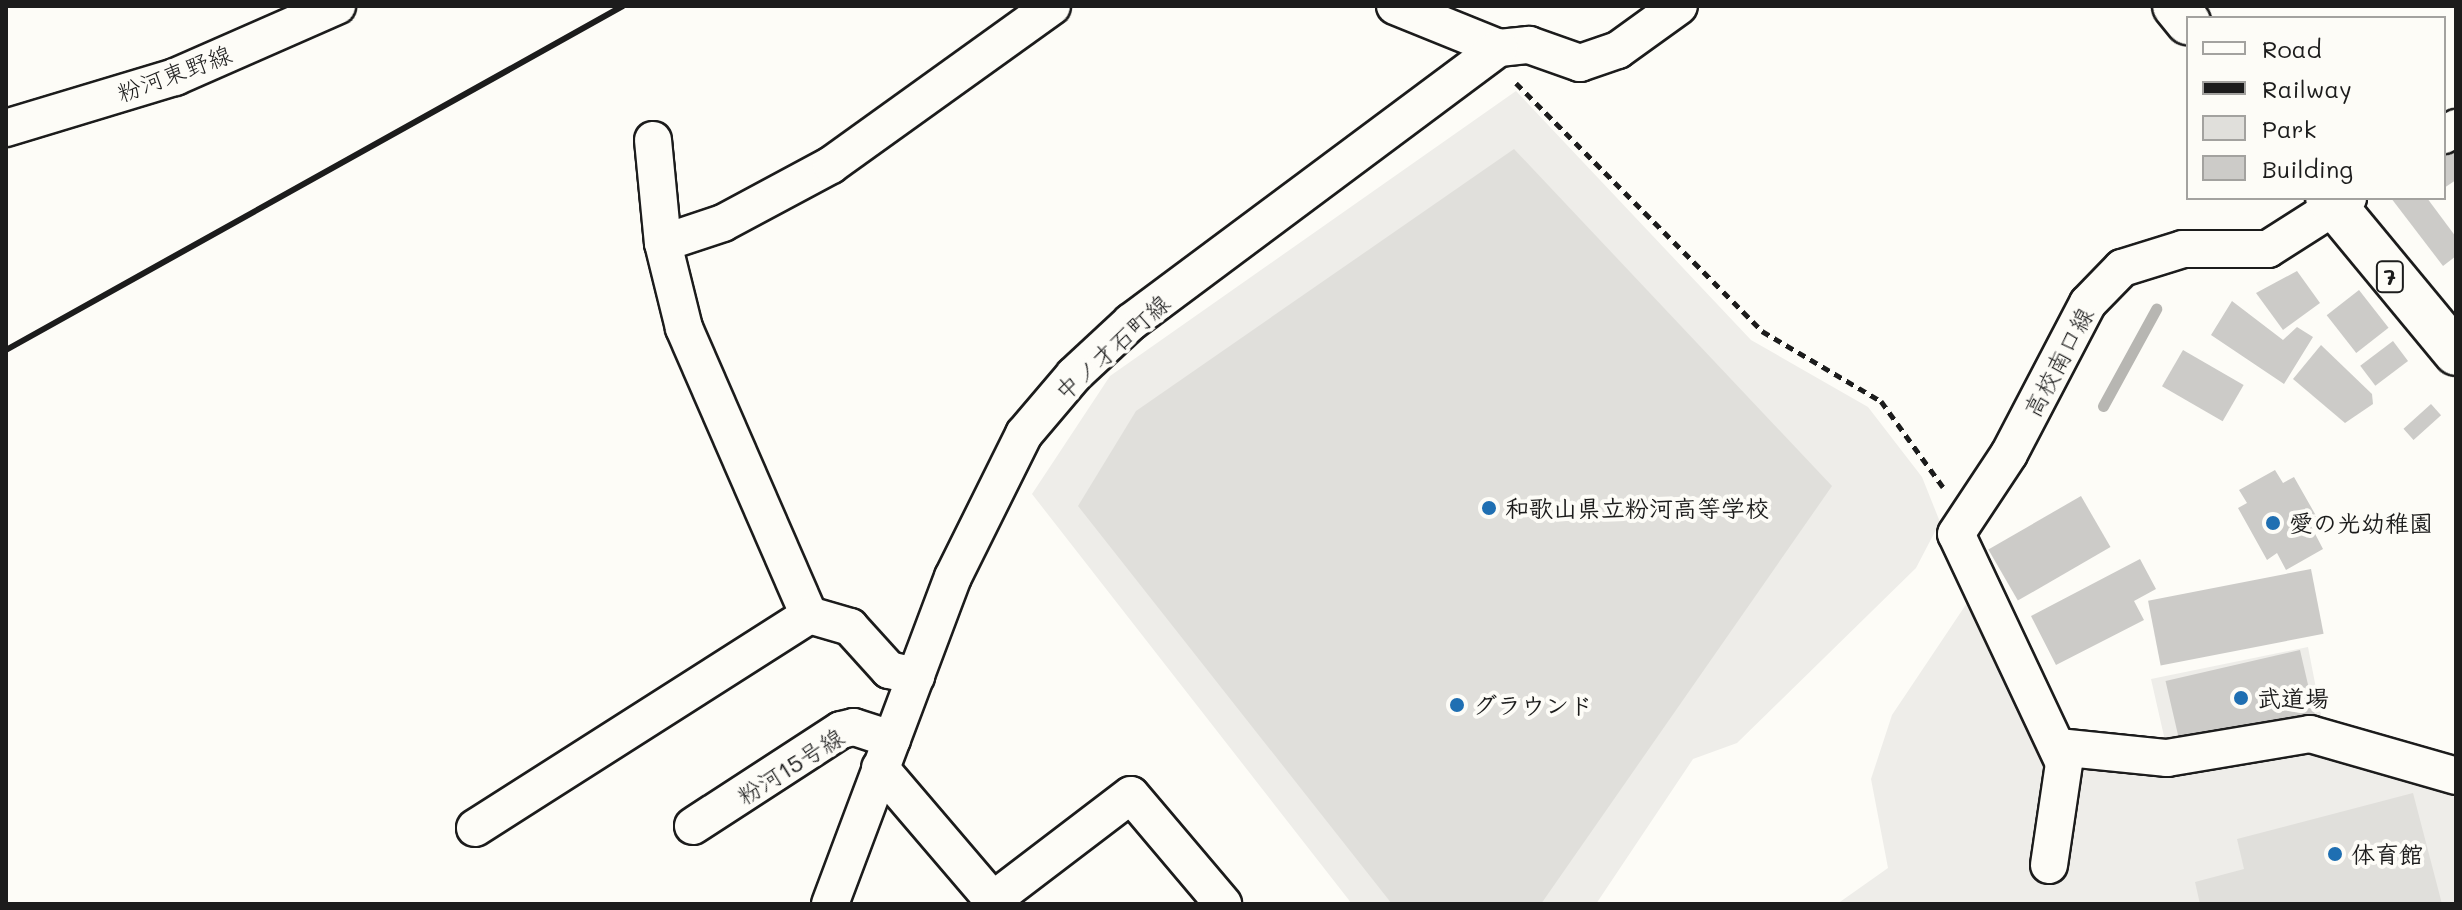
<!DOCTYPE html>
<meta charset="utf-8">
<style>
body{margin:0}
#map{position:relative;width:2462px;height:910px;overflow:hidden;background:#fdfcf7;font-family:Mali,"Klee One",sans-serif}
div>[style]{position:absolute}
.built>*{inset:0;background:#eeede9}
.green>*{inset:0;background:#e0dfdb}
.stream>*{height:11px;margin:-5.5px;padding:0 5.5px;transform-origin:5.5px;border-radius:5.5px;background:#b7b6b2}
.building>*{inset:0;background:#cccbc8;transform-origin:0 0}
.path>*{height:5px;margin-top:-2.5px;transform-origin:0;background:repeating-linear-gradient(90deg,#1c1c1c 0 8px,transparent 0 14px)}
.roads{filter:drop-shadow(2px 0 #1c1c1c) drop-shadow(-2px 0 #1c1c1c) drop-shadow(0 2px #1c1c1c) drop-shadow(0 -2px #1c1c1c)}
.minor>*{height:36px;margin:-18px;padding:0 18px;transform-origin:18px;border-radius:18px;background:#fdfcf7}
.primary>*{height:44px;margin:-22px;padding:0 22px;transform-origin:22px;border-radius:22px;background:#fdfcf7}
.rail>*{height:6px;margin:-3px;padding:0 3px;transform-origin:3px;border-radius:3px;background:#1c1c1c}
.dots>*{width:22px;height:22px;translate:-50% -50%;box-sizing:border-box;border:4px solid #fdfcf7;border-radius:50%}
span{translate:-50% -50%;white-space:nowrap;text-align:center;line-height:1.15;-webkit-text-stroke:8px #fdfcf7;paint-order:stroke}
.shield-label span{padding:2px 6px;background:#fdfcf7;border:2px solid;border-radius:6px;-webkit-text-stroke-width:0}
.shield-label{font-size:22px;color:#1c1c1c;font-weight:700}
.street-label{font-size:24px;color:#1c1c1c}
.poi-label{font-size:24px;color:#1c1c1c;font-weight:700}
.left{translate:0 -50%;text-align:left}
.frame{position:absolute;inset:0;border:8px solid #1c1c1c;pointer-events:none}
.legend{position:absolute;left:2186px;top:16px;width:260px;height:184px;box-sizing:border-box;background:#fdfcf7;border:2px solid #a3a29f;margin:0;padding:10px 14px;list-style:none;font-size:24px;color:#1c1c1c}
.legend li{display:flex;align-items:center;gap:16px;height:40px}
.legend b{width:40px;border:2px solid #a3a29f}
</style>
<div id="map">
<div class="built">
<i style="clip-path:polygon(1516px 91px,1751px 340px,1868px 407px,1922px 477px,1940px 522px,1916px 568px,1737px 743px,1693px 759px,1596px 904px,1352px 904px,1032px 494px,1110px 376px)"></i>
<i style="clip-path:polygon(1971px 597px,2037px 738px,2166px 745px,2151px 679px,2308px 647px,2327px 745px,2456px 788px,2456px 904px,1837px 904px,1888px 868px,1871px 779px,1892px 715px)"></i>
</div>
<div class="green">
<i style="clip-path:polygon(1514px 149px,1832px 486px,1541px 904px,1392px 904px,1078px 506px,1136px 411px)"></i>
<i style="clip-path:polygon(2413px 793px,2442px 904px,2200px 904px,2195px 882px,2244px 869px,2237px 839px)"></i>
</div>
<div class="stream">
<i style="left:2103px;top:406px;width:111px;rotate:-61.3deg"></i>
</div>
<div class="building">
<i style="clip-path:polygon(2456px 143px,2456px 180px,2444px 188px,2444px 151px)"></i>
<i style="clip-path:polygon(2391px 198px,2427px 198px,2456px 237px,2456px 256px,2443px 266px)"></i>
<i style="clip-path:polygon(2297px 271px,2320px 303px,2283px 330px,2256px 293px)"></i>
<i style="left:2359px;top:290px;width:48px;height:41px;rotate:52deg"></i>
<i style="clip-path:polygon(2232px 301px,2283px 340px,2297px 327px,2313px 337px,2284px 384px,2211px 335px)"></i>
<i style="left:2393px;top:341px;width:25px;height:41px;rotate:53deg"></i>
<i style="clip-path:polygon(2321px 345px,2372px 394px,2373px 404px,2345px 423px,2293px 379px)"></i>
<i style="left:2183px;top:350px;width:70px;height:42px;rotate:30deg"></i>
<i style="left:2431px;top:404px;width:15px;height:37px;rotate:48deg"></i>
<i style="clip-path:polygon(2275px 470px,2283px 483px,2294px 477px,2319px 521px,2311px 526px,2323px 549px,2286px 570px,2277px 553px,2267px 560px,2238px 508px,2247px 503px,2239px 490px)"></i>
<i style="left:2081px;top:496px;width:59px;height:107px;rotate:60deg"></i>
<i style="clip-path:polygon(2140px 559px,2156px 589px,2134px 601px,2144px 620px,2056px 665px,2031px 616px)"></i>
<i style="left:2311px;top:569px;width:66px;height:166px;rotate:79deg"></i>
<i style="left:2300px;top:650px;width:66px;height:138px;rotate:77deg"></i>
</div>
<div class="path">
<i style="left:1516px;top:83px;width:349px;rotate:45.2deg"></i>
<i style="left:1762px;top:331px;width:138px;rotate:30.5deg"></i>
<i style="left:1881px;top:401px;width:106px;rotate:54.2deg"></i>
</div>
<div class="roads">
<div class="minor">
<i style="left:1395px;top:6px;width:112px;rotate:22deg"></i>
<i style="left:1499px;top:48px;width:30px;rotate:-6deg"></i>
<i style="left:1529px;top:45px;width:54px;rotate:19.4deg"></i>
<i style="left:1580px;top:63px;width:40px;rotate:-18.9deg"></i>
<i style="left:1618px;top:50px;width:75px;rotate:-35.8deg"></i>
<i style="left:6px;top:128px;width:177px;rotate:-16.8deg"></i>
<i style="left:175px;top:77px;width:177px;rotate:-23.7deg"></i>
<i style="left:2444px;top:135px;width:14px;rotate:-30deg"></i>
<i style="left:653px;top:140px;width:103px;rotate:84.5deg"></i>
<i style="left:663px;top:243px;width:88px;rotate:76.1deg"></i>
<i style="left:684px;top:328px;width:313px;rotate:66.5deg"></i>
<i style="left:663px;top:243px;width:63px;rotate:-18.4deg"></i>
<i style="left:723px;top:223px;width:123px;rotate:-28.2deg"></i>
<i style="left:831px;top:165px;width:272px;rotate:-35.7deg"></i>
<i style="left:2058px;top:747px;width:110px;rotate:5.8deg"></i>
<i style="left:2167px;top:758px;width:145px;rotate:-9.5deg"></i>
<i style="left:2310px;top:734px;width:152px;rotate:16deg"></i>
<i style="left:880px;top:768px;width:179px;rotate:49.5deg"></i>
<i style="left:693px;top:826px;width:176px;rotate:-33deg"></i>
<i style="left:841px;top:730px;width:13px;rotate:-13deg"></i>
<i style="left:854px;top:727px;width:40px;rotate:18deg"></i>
<i style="left:475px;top:828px;width:396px;rotate:-32.5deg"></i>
<i style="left:809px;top:615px;width:43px;rotate:16.3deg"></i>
<i style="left:850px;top:627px;width:58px;rotate:47.8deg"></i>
<i style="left:889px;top:670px;width:28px;rotate:13deg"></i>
<i style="left:2049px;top:865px;width:103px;rotate:-81.6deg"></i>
<i style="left:2064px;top:763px;width:253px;rotate:-115.2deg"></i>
<i style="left:1956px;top:534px;width:96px;rotate:-56.5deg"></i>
<i style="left:2009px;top:454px;width:170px;rotate:-62.4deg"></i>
<i style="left:2088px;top:303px;width:49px;rotate:-45.8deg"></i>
<i style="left:2122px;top:268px;width:64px;rotate:-17.3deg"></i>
<i style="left:2183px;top:249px;width:85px"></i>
<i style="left:2268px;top:249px;width:95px;rotate:-32.5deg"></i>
<i style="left:993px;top:900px;width:173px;rotate:-37.3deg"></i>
<i style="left:1131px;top:795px;width:143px;rotate:49.8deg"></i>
<i style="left:830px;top:904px;width:349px;rotate:-69.4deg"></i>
<i style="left:953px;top:577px;width:160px;rotate:-63.6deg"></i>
<i style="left:1024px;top:434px;width:77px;rotate:-49.7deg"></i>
<i style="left:1074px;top:375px;width:78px;rotate:-42.9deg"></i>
<i style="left:1131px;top:322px;width:459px;rotate:-36.7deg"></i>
</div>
<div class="primary">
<i style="left:2175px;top:6px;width:21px;rotate:51deg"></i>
<i style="left:2328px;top:198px;width:201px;rotate:50.4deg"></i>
</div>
</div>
<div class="rail">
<i style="left:6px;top:350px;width:706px;rotate:-29.14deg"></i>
</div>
<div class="dots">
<i style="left:1489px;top:508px;background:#1f6fb2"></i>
<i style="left:2273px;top:523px;background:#1f6fb2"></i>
<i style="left:2241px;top:698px;background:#1f6fb2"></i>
<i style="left:1457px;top:705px;background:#1f6fb2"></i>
<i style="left:2335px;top:854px;background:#1f6fb2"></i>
</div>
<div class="shield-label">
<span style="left:2390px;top:277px">7</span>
</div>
<div class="street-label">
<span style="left:174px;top:73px;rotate:-20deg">粉河東野線</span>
<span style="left:1112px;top:347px;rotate:-42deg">中ノ才石町線</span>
<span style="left:2058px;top:362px;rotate:-62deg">高校南口線</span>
<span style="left:790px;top:766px;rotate:-32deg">粉河15号線</span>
</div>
<div class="poi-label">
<span class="left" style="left:1505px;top:508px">和歌山県立粉河高等学校</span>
<span class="left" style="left:2289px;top:523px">愛の光幼稚園</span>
<span class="left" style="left:2257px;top:698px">武道場</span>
<span class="left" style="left:1473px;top:705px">グラウンド</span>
<span class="left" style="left:2351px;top:854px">体育館</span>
</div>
<div class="frame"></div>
<ul class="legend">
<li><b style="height:10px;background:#fdfcf7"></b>Road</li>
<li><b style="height:10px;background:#1c1c1c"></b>Railway</li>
<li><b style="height:22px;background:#e0dfdb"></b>Park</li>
<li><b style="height:22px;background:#cccbc8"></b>Building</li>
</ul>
</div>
